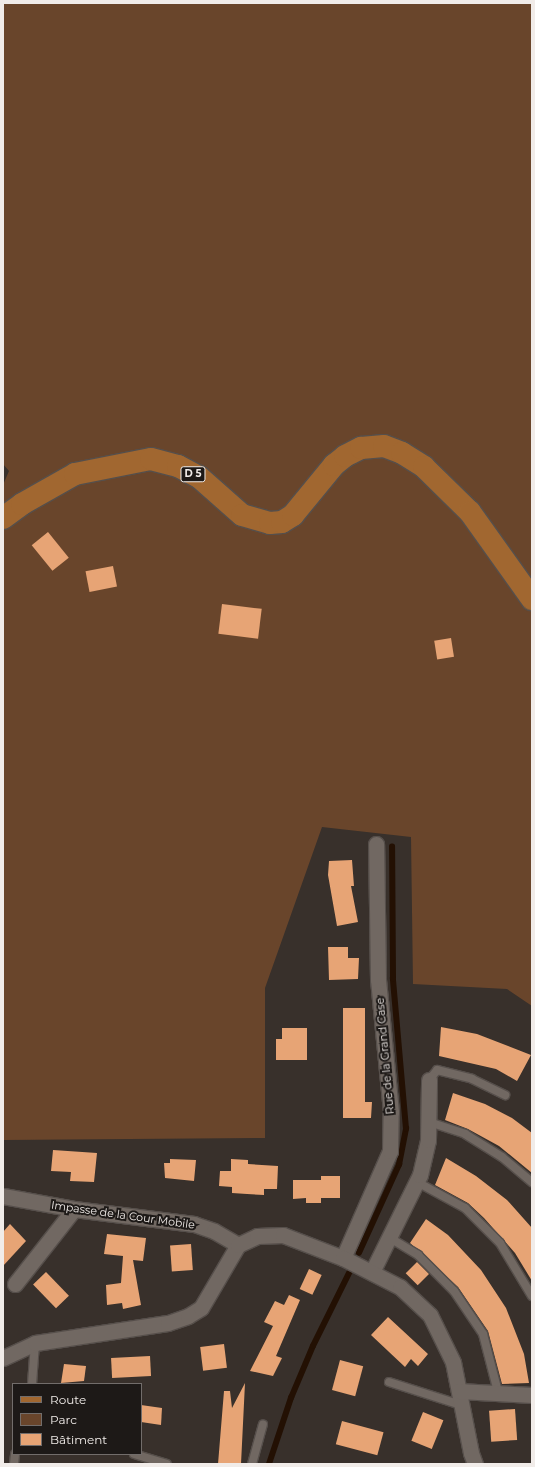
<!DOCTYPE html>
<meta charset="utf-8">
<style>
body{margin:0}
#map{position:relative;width:535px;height:1467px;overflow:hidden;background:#38302b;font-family:Montserrat,sans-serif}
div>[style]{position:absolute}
.green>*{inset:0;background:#69452b}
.stream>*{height:5.5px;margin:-2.75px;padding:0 2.75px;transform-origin:2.75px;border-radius:2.75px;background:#231003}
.building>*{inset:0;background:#e7a475;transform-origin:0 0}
.roads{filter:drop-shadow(1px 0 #564f4b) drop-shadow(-1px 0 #564f4b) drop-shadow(0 1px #564f4b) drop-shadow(0 -1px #564f4b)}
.lane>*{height:8px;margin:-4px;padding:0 4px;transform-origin:4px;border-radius:4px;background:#716862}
.street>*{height:15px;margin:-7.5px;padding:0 7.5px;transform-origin:7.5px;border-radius:7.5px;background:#716862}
.primary>*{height:22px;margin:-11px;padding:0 11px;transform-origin:11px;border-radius:11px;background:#a16730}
span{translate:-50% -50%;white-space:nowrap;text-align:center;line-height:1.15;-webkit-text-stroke:4px #1d1917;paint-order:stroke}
.shield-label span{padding:1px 3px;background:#1d1917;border:1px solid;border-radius:3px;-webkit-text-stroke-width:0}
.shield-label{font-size:10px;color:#f1ece9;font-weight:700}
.street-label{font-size:11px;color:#f1ece9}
.frame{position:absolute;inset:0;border:4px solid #f1ece9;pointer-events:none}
.legend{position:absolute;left:12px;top:1383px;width:130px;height:72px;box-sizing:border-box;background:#1d1917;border:1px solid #726d6b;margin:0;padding:5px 7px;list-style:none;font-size:12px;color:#f1ece9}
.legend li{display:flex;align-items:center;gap:8px;height:20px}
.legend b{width:20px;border:1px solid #726d6b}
</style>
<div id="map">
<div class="green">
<i style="clip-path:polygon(3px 3px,532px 3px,532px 1006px,507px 989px,413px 984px,411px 837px,322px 827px,265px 988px,265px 1138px,3px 1140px,3px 485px,9px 471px,3px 464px)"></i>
</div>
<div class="stream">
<i style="left:359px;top:1253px;width:97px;rotate:-65.6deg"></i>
<i style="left:399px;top:1165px;width:37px;rotate:-79deg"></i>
<i style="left:406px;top:1129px;width:151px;rotate:-95deg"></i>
<i style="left:393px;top:979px;width:132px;rotate:-90.4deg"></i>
<i style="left:269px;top:1464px;width:70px;rotate:-71.6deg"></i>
<i style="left:291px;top:1398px;width:56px;rotate:-67.1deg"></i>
<i style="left:313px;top:1346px;width:81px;rotate:-63.7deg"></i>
</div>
<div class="building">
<i style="left:48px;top:532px;width:33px;height:21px;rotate:51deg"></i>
<i style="left:113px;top:566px;width:21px;height:28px;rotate:79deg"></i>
<i style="left:222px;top:604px;width:40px;height:30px;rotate:7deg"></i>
<i style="left:451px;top:638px;width:19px;height:17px;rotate:81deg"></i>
<i style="clip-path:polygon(352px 860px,354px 886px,351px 886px,358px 922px,337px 926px,328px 875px,329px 861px)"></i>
<i style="clip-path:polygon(328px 947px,348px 947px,348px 958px,359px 958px,358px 979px,329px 980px)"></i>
<i style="clip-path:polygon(343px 1008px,365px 1008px,365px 1102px,372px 1102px,371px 1118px,343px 1118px)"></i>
<i style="clip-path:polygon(441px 1027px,477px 1034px,531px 1055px,517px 1081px,496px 1069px,439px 1056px)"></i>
<i style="clip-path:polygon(282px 1028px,307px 1028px,307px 1060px,276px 1060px,276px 1039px,282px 1039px)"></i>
<i style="clip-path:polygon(453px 1093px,485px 1104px,512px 1118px,532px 1133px,532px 1173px,499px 1146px,468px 1129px,445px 1120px)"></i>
<i style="clip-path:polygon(53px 1150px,97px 1153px,94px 1182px,70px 1181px,71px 1172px,51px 1171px)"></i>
<i style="clip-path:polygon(446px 1158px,476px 1176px,507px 1200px,532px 1228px,532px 1281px,515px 1253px,484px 1218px,468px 1203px,435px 1185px)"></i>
<i style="clip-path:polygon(170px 1159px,196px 1160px,194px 1181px,165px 1178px,164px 1163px,170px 1163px)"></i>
<i style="clip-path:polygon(231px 1159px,248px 1160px,248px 1164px,278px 1166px,277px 1189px,264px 1189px,264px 1195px,247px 1194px,232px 1193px,232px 1187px,219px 1186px,220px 1171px,231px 1171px)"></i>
<i style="clip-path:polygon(321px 1176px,340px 1176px,340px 1198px,321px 1198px,321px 1203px,306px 1203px,306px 1198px,293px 1199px,293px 1180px,321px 1180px)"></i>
<i style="clip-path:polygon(426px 1219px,448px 1235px,481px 1270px,506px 1308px,524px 1354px,529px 1383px,502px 1384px,488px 1331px,458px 1287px,410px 1243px)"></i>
<i style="clip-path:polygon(10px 1224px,26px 1241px,3px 1266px,3px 1232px)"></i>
<i style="clip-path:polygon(107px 1234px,146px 1238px,143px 1261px,133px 1260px,141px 1305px,123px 1309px,122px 1303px,107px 1305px,106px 1285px,121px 1283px,123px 1256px,104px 1254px)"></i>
<i style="left:191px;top:1244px;width:26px;height:21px;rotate:86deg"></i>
<i style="left:417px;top:1262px;width:17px;height:16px;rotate:45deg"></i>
<i style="left:309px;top:1269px;width:14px;height:22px;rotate:25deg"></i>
<i style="left:46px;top:1272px;width:33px;height:18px;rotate:46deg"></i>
<i style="clip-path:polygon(289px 1295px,300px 1300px,276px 1356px,282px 1358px,273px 1376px,250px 1371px,273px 1326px,264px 1322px,275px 1301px,284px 1305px)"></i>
<i style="clip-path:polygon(388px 1317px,428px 1354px,418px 1366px,411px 1359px,405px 1367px,371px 1335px)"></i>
<i style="left:224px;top:1344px;width:24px;height:24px;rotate:83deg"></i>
<i style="left:150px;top:1356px;width:20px;height:39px;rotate:87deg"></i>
<i style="left:340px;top:1360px;width:24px;height:31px;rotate:15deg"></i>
<i style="clip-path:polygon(64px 1364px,86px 1366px,84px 1381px,61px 1383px)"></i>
<i style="clip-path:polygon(245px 1383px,241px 1464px,218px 1464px,224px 1391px,230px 1391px,232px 1408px)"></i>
<i style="clip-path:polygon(141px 1405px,162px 1408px,161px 1425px,141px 1422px)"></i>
<i style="left:515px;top:1409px;width:31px;height:26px;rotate:86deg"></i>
<i style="left:423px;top:1412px;width:22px;height:31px;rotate:22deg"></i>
<i style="left:342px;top:1421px;width:43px;height:24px;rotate:15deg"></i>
</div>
<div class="roads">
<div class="lane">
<i style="left:429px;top:1080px;width:13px;rotate:-51deg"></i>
<i style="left:437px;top:1070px;width:36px;rotate:14deg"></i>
<i style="left:472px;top:1079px;width:37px;rotate:26deg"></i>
<i style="left:429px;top:1122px;width:38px;rotate:18deg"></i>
<i style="left:465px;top:1134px;width:44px;rotate:31.9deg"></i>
<i style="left:502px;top:1157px;width:39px;rotate:40deg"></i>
<i style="left:417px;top:1182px;width:55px;rotate:28.4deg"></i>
<i style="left:465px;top:1208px;width:49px;rotate:45deg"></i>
<i style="left:500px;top:1243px;width:62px;rotate:58.9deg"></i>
<i style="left:390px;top:1238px;width:33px;rotate:31deg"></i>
<i style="left:418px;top:1255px;width:51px;rotate:45deg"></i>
<i style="left:454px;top:1291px;width:52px;rotate:56deg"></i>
<i style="left:483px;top:1334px;width:60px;rotate:75.5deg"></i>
<i style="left:389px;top:1382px;width:76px;rotate:17.7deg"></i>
<i style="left:32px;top:1384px;width:41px;rotate:-85.8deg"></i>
<i style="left:134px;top:1454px;width:34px;rotate:17deg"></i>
<i style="left:14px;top:1464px;width:10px;rotate:-84deg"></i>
<i style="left:252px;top:1464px;width:41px;rotate:-74.6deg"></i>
</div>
<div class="street">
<i style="left:3px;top:1196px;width:72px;rotate:10.4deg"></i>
<i style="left:74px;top:1209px;width:121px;rotate:7.1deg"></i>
<i style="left:194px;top:1224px;width:21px;rotate:19deg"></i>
<i style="left:214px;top:1231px;width:28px;rotate:30deg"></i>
<i style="left:343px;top:1258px;width:117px;rotate:-66.3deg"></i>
<i style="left:390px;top:1151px;width:39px;rotate:-89deg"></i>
<i style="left:391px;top:1112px;width:133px;rotate:-95.6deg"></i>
<i style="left:378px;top:980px;width:136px;rotate:-90.8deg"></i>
<i style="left:372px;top:1272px;width:108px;rotate:-63.7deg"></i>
<i style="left:420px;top:1175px;width:36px;rotate:-77deg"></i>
<i style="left:428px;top:1140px;width:60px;rotate:-89deg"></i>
<i style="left:15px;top:1284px;width:95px;rotate:-51.8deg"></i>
<i style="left:3px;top:1358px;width:35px;rotate:-25deg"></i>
<i style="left:35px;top:1343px;width:134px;rotate:-8.6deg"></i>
<i style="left:168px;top:1323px;width:21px;rotate:-19deg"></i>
<i style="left:188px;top:1316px;width:15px;rotate:-32deg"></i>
<i style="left:201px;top:1308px;width:73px;rotate:-59.6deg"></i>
<i style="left:238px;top:1245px;width:21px;rotate:-25deg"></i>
<i style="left:257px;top:1236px;width:26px;rotate:-2deg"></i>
<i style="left:283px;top:1235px;width:64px;rotate:21deg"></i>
<i style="left:343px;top:1258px;width:64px;rotate:27deg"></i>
<i style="left:400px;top:1287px;width:41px;rotate:43deg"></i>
<i style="left:430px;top:1315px;width:52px;rotate:63.9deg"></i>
<i style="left:453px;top:1362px;width:93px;rotate:78.8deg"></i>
<i style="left:471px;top:1453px;width:12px;rotate:70deg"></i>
<i style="left:459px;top:1391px;width:73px;rotate:3.1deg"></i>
</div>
<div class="primary">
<i style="left:3px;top:518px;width:24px;rotate:-36deg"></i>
<i style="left:22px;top:504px;width:61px;rotate:-29.5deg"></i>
<i style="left:75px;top:474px;width:77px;rotate:-11.2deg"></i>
<i style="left:151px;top:459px;width:28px;rotate:15deg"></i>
<i style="left:178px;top:466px;width:24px;rotate:28deg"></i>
<i style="left:199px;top:477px;width:57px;rotate:41.5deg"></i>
<i style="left:242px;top:515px;width:29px;rotate:16deg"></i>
<i style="left:270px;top:523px;width:12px;rotate:-5deg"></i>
<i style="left:282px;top:522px;width:13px;rotate:-32deg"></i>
<i style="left:293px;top:515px;width:65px;rotate:-50.6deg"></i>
<i style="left:334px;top:465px;width:14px;rotate:-39deg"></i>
<i style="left:345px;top:456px;width:18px;rotate:-27deg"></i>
<i style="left:361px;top:448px;width:23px;rotate:-5deg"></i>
<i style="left:384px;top:446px;width:19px;rotate:21deg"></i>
<i style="left:402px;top:453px;width:26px;rotate:32deg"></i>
<i style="left:424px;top:467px;width:64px;rotate:44.4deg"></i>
<i style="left:470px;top:512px;width:107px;rotate:54.5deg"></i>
</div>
</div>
<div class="shield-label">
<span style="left:193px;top:474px">D 5</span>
</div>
<div class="street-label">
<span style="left:385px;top:1056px;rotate:-95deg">Rue de la Grand Case</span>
<span style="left:123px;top:1215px;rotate:8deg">Impasse de la Cour Mobile</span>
</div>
<div class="frame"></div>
<ul class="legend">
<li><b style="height:5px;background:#a16730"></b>Route</li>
<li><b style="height:11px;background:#69452b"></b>Parc</li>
<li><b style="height:11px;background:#e7a475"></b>Bâtiment</li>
</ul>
</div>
